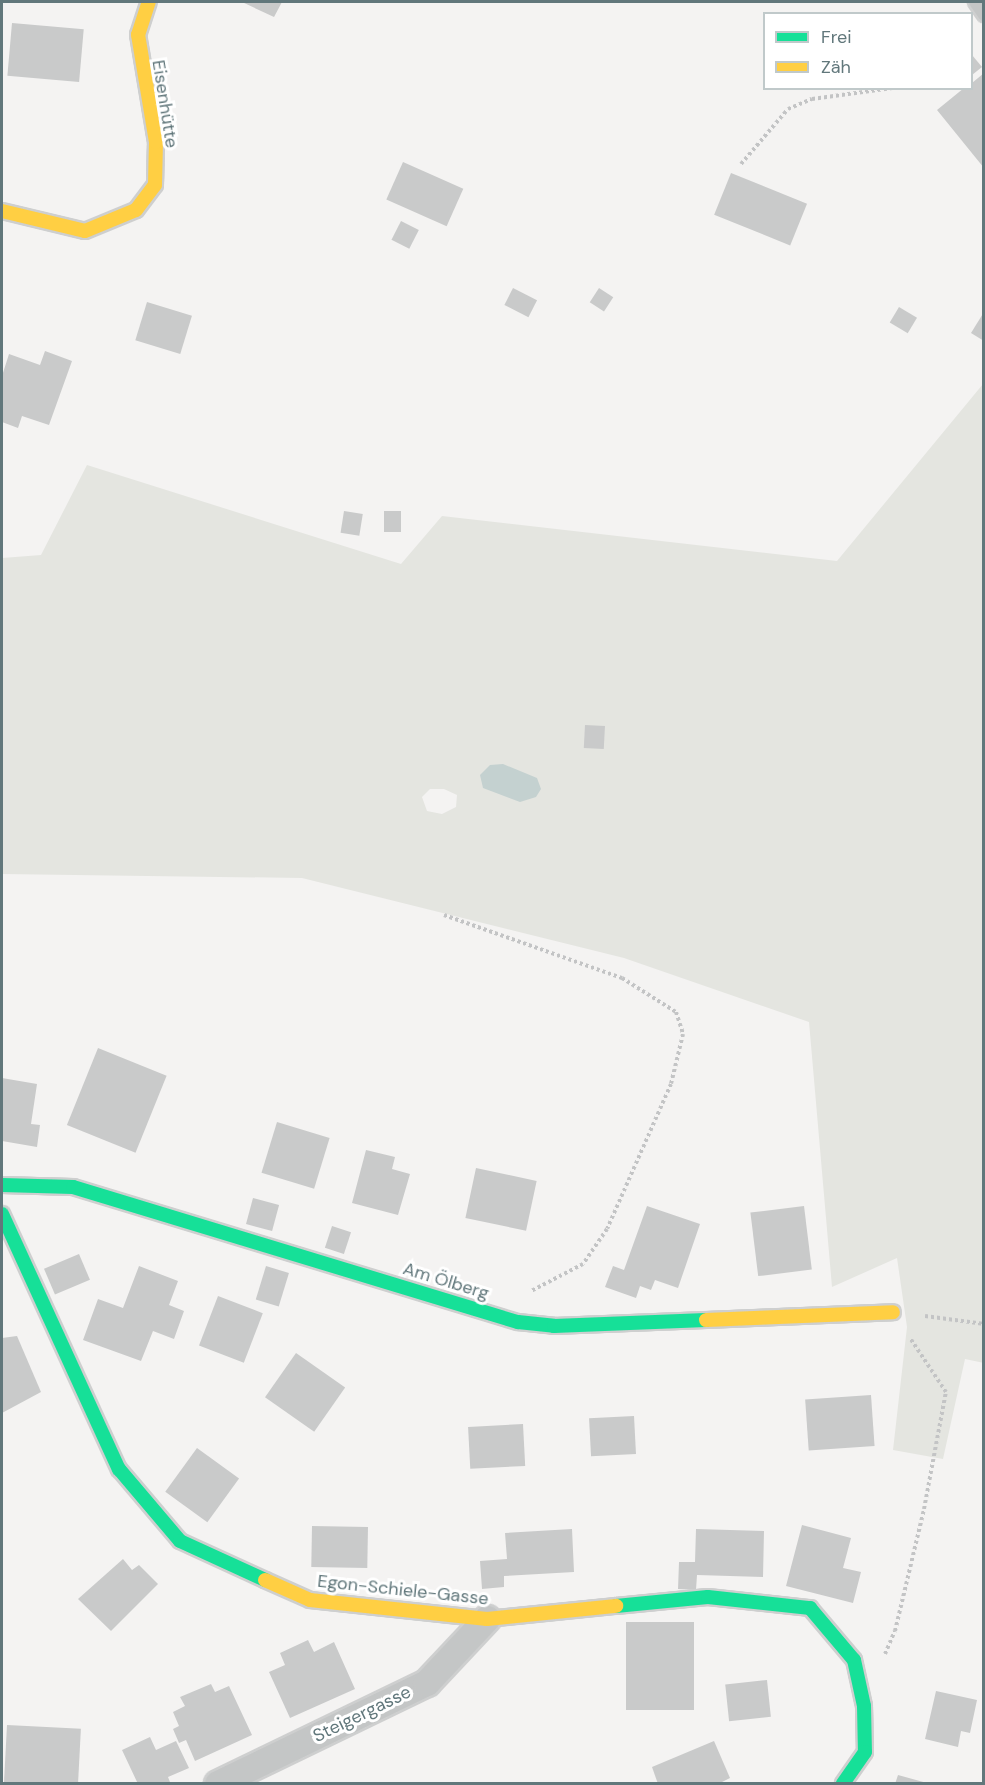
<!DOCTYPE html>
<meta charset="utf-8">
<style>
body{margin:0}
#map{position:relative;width:985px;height:1785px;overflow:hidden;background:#f4f3f2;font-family:"DM Sans",sans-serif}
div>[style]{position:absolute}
.green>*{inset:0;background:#e4e5e0}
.water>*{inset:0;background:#c4d1d0}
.building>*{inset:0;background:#c9caca;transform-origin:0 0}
.path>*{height:4px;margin-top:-2px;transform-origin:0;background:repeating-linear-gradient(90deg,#c3c4c5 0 3px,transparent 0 6px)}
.roads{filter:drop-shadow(2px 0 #cecfcf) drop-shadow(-2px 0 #cecfcf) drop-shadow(0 2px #cecfcf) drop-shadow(0 -2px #cecfcf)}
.lane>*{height:12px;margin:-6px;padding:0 6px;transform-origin:6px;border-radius:6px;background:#c4c6c6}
.street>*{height:26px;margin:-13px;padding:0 13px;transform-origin:13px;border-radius:13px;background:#c4c6c6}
.fast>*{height:14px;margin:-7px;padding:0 7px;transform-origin:7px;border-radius:7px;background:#16e098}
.slow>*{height:14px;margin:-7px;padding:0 7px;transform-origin:7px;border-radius:7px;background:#ffcf43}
span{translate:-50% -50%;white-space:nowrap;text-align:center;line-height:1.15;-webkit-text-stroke:6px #fff;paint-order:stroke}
.street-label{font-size:18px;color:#61777b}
.frame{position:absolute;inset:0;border:3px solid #61777b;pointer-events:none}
.legend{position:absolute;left:763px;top:12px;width:210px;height:78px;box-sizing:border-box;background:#fff;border:2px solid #c0c9ca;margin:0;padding:8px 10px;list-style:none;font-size:18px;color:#61777b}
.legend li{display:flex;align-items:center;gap:12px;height:30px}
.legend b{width:30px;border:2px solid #c0c9ca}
</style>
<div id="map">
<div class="green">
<i style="clip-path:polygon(evenodd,983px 384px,984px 1363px,965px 1359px,943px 1459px,893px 1450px,907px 1327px,897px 1258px,832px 1287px,809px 1022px,624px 958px,302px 878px,2px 874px,2px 558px,41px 555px,87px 465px,401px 564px,442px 516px,837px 561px,983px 384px,430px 789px,444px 789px,457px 795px,456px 807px,442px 814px,427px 811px,422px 797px,430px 789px)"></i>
</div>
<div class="water">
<i style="clip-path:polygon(503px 764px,537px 778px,541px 789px,536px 797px,520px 802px,483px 788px,480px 775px,490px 765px)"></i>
</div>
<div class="building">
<i style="clip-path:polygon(242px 2px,282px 2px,274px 17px)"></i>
<i style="left:12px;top:23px;width:72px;height:53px;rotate:5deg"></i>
<i style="clip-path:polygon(972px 55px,982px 67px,972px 75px)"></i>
<i style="clip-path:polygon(984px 73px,984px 168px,937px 110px,964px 88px,972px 88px,972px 83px)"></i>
<i style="left:403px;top:162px;width:66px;height:41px;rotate:24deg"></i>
<i style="left:731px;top:173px;width:82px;height:45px;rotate:22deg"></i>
<i style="left:401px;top:221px;width:20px;height:21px;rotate:27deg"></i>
<i style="left:513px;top:288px;width:27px;height:19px;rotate:27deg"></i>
<i style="left:599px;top:288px;width:17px;height:17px;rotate:33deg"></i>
<i style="left:147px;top:302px;width:47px;height:40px;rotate:17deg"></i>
<i style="left:899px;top:307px;width:21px;height:18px;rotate:31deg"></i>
<i style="clip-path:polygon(984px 312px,984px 341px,971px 333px)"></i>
<i style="clip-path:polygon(45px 351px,72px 361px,49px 425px,22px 416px,18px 428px,2px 422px,2px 376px,9px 354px,40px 365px)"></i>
<i style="left:344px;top:511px;width:19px;height:22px;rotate:9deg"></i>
<i style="left:384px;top:511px;width:17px;height:21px"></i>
<i style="left:585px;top:725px;width:20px;height:23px;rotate:3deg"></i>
<i style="left:98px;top:1048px;width:74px;height:83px;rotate:22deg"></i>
<i style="clip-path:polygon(2px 1078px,37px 1084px,31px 1124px,40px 1125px,37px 1147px,2px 1141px)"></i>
<i style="left:277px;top:1122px;width:55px;height:53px;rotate:17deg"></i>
<i style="clip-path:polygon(366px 1150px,395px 1157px,392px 1169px,410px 1174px,398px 1215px,352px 1203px)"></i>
<i style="left:476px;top:1168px;width:62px;height:51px;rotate:12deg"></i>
<i style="left:253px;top:1198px;width:27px;height:27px;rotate:15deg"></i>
<i style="clip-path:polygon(647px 1206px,700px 1224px,678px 1288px,655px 1280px,651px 1290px,640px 1286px,636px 1298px,605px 1287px,613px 1266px,624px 1270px)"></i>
<i style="left:804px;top:1206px;width:64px;height:54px;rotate:83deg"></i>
<i style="left:332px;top:1226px;width:20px;height:23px;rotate:18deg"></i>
<i style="left:79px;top:1254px;width:28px;height:38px;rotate:67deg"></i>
<i style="clip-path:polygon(139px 1266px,178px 1281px,169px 1305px,184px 1311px,174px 1339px,153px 1331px,141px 1361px,83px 1340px,98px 1299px,123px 1308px)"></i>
<i style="left:266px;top:1266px;width:24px;height:35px;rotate:17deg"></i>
<i style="left:218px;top:1296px;width:48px;height:53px;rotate:21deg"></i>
<i style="clip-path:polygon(17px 1336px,41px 1392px,2px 1413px,2px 1338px)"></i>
<i style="left:296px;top:1353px;width:60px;height:54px;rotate:35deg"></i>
<i style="left:871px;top:1395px;width:51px;height:66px;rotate:86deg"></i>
<i style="left:634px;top:1416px;width:38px;height:45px;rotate:87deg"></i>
<i style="left:523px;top:1424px;width:42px;height:55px;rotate:87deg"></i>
<i style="left:197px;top:1448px;width:52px;height:54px;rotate:36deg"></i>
<i style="clip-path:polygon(802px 1525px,851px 1538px,843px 1568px,861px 1572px,853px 1603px,786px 1586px)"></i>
<i style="left:312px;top:1526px;width:56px;height:41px;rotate:1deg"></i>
<i style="clip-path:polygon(572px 1529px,574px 1572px,504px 1576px,504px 1587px,482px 1589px,480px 1561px,507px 1559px,505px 1533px)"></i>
<i style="clip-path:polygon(696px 1529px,764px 1531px,763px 1577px,697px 1575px,696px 1590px,678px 1589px,679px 1562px,695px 1562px)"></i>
<i style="clip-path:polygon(123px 1559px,132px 1570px,139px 1565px,158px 1584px,111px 1631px,78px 1599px)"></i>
<i style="left:626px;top:1622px;width:68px;height:88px"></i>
<i style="clip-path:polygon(308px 1640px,314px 1652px,334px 1642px,355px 1689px,290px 1718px,269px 1672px,285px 1665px,280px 1653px)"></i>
<i style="left:767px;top:1680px;width:37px;height:42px;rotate:84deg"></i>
<i style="clip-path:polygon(211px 1684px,215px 1692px,229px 1686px,252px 1735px,195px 1761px,186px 1740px,179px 1743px,173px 1729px,179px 1726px,173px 1712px,185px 1706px,180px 1697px)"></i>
<i style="clip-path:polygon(936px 1691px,977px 1700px,970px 1733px,961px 1731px,958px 1747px,925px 1739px)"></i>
<i style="left:7px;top:1725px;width:74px;height:57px;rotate:3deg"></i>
<i style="clip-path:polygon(150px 1737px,156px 1750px,176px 1741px,189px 1768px,168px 1777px,170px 1782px,138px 1784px,122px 1750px)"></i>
<i style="clip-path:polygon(714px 1741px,730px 1778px,718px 1784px,658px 1784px,652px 1767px)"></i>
<i style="clip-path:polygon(898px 1775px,927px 1783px,927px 1784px,895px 1784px)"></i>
</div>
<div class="path">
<i style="left:741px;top:164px;width:72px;rotate:-49.5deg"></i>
<i style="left:788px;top:109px;width:26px;rotate:-23deg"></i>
<i style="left:812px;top:99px;width:81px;rotate:-7.8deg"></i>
<i style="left:444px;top:915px;width:189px;rotate:19.5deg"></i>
<i style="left:622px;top:978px;width:64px;rotate:32.2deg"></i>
<i style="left:676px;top:1012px;width:23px;rotate:72deg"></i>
<i style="left:683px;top:1034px;width:51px;rotate:103.5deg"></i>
<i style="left:671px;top:1084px;width:158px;rotate:113.8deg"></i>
<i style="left:607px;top:1229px;width:42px;rotate:124.4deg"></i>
<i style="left:583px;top:1264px;width:59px;rotate:152.6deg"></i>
<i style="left:925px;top:1316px;width:60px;rotate:7.7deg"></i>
<i style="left:885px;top:1654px;width:25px;rotate:-67deg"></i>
<i style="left:895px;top:1631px;width:125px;rotate:-76.6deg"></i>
<i style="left:924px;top:1509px;width:119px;rotate:-79.4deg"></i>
<i style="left:946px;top:1392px;width:65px;rotate:-123.7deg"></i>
</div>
<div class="roads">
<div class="lane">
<i style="left:975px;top:2px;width:16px;rotate:55deg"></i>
</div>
<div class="street">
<i style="left:218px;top:1784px;width:232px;rotate:-25.8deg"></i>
<i style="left:427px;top:1683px;width:88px;rotate:-46.8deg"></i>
</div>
<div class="fast">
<i style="left:2px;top:1185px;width:71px;rotate:1.6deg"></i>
<i style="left:73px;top:1187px;width:465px;rotate:16.9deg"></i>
<i style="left:518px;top:1322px;width:36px;rotate:6deg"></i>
<i style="left:554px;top:1326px;width:152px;rotate:-2.3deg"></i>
<i style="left:2px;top:1214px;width:281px;rotate:65.4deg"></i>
<i style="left:119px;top:1469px;width:94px;rotate:49.7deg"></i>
<i style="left:180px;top:1541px;width:94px;rotate:24.6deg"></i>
<i style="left:616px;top:1606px;width:92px;rotate:-5.6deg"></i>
<i style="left:708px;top:1597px;width:103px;rotate:6.2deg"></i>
<i style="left:810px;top:1608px;width:68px;rotate:49.8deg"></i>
<i style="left:854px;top:1660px;width:47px;rotate:77.7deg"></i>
<i style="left:864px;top:1706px;width:46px;rotate:88.8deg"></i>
<i style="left:865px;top:1752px;width:39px;rotate:125deg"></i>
</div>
<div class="slow">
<i style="left:2px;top:211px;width:85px;rotate:13.5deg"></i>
<i style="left:85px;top:231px;width:55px;rotate:-22.4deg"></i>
<i style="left:136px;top:210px;width:31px;rotate:-53deg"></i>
<i style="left:155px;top:185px;width:43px;rotate:-88.7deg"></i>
<i style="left:156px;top:142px;width:109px;rotate:-99.5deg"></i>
<i style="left:138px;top:35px;width:35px;rotate:-72deg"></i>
<i style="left:706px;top:1320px;width:187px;rotate:-2.4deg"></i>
<i style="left:265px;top:1580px;width:49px;rotate:24deg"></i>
<i style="left:310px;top:1600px;width:178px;rotate:6.1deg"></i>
<i style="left:487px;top:1619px;width:130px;rotate:-5.8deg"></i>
</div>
</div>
<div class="street-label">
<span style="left:165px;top:104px;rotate:81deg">Eisenhütte</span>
<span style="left:446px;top:1281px;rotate:17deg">Am Ölberg</span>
<span style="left:403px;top:1590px;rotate:6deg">Egon-Schiele-Gasse</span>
<span style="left:362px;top:1714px;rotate:-26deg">Steigergasse</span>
</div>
<div class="frame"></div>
<ul class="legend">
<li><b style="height:8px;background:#16e098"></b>Frei</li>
<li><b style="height:8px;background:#ffcf43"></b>Zäh</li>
</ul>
</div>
